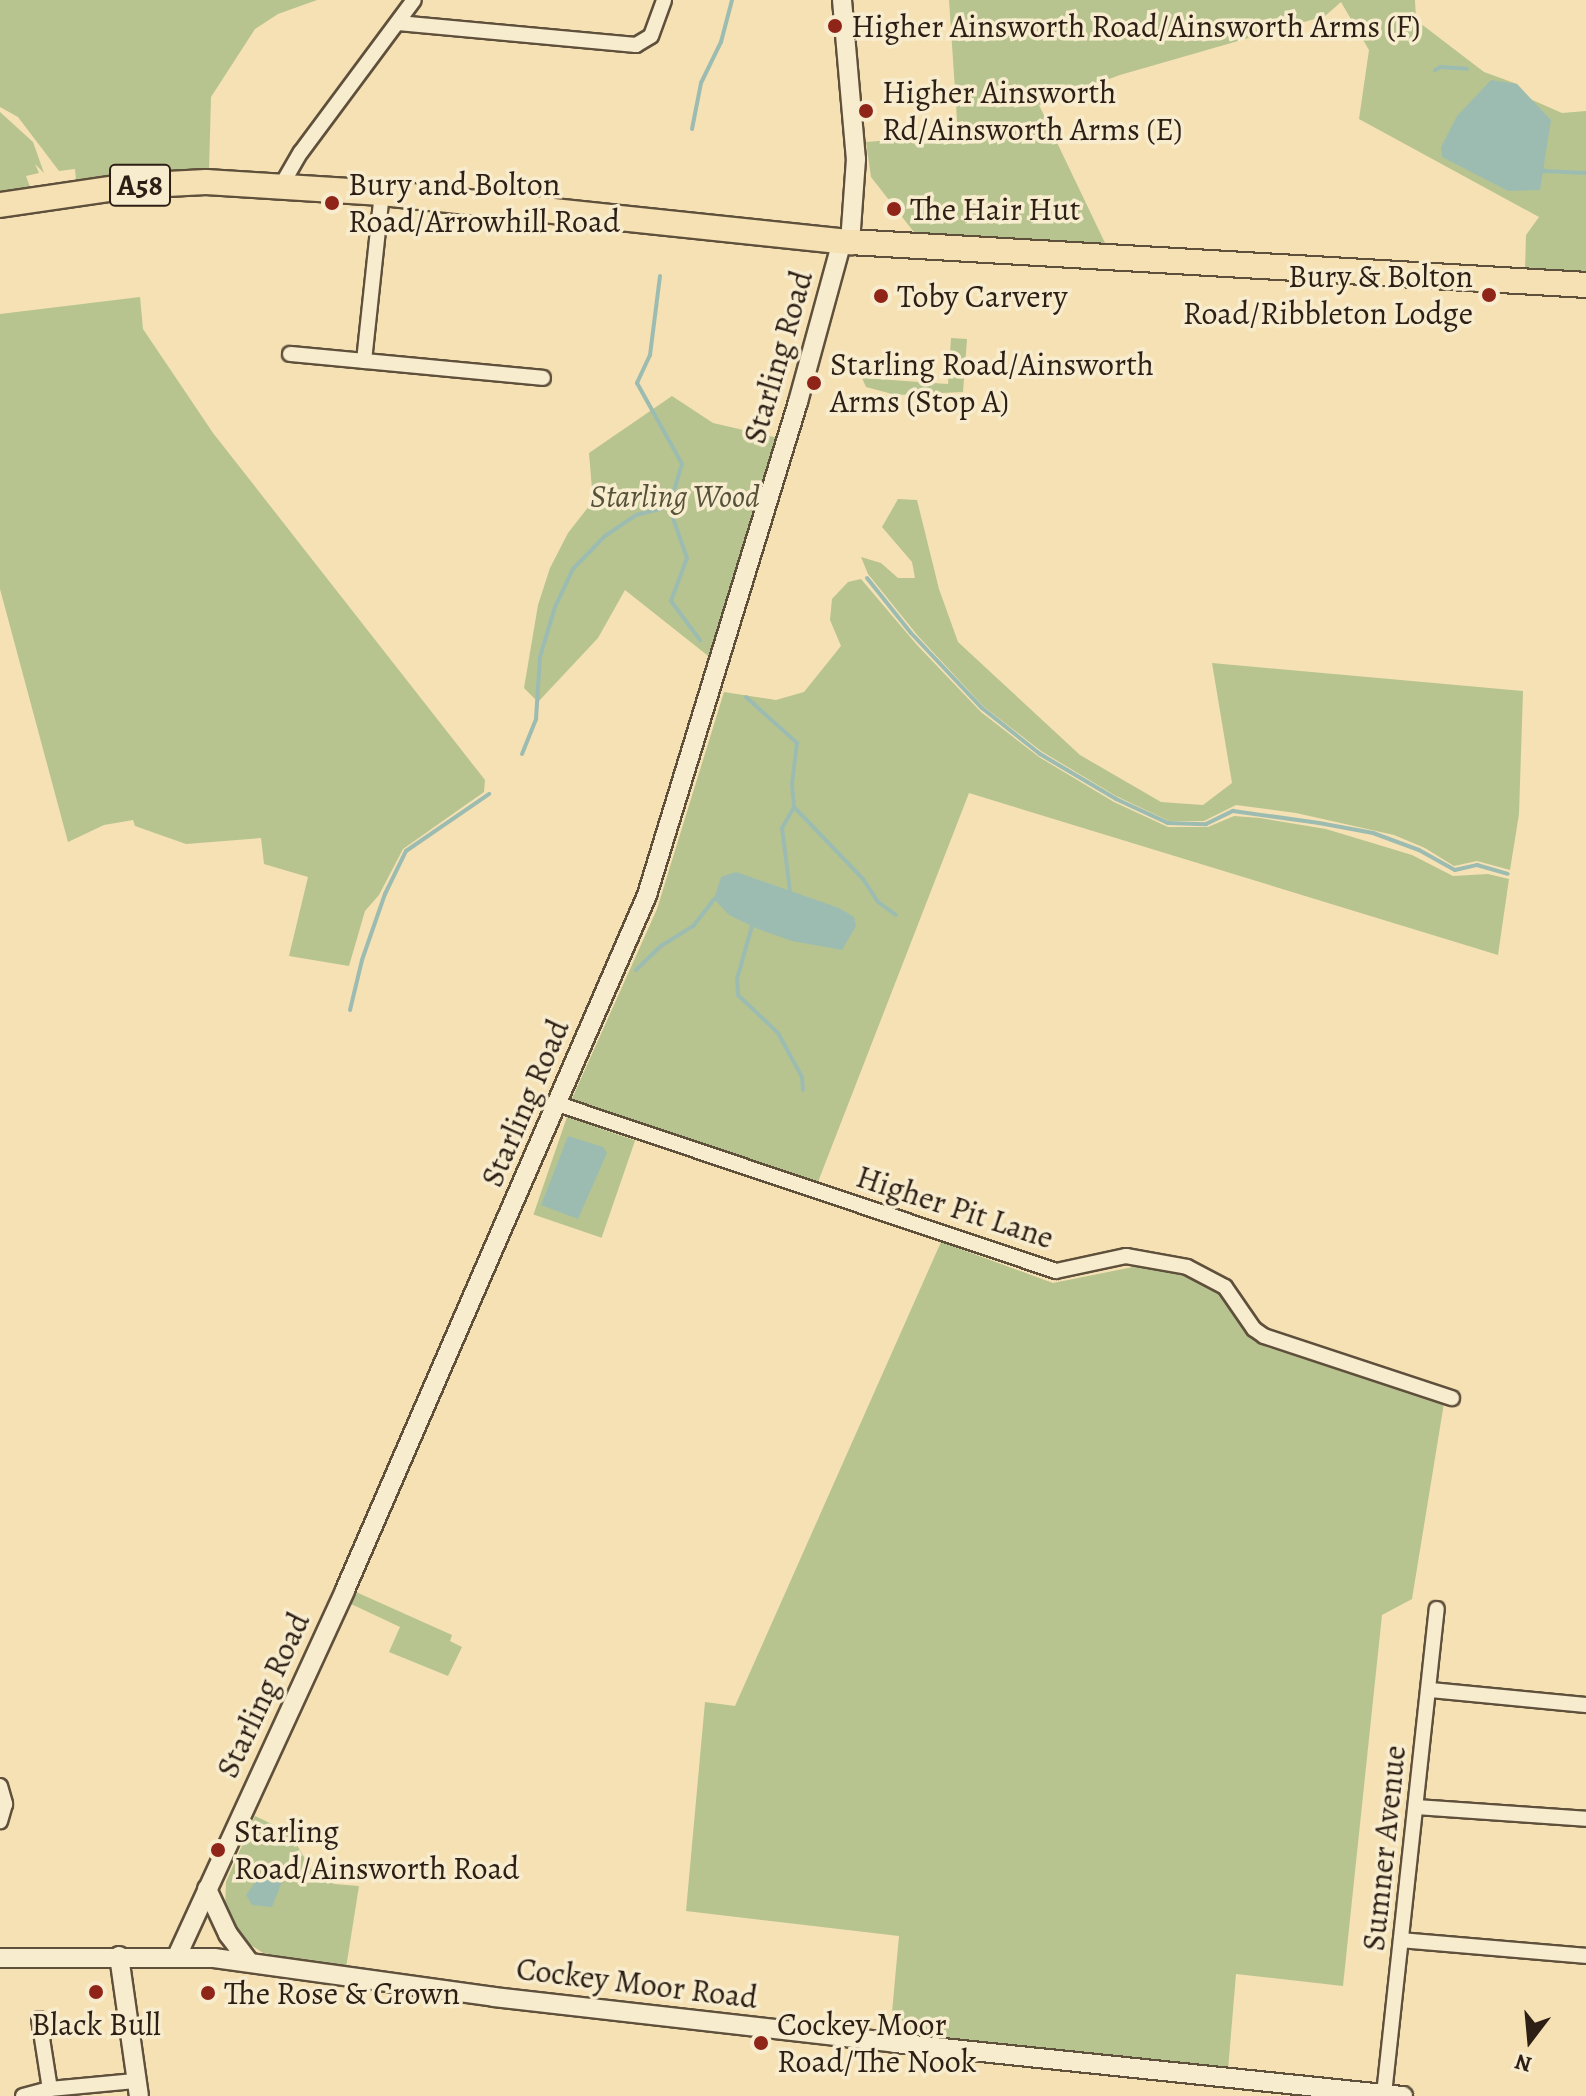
<!DOCTYPE html>
<style>
body{margin:0}
#map{position:relative;width:1586px;height:2096px;overflow:hidden;background:#f5e1b3;font-family:Alegreya,serif}
div>[style]{position:absolute}
.green>*{inset:0;background:#b7c490;transform-origin:0 0}
.water>*{inset:0;background:#9dbcb1}
.stream>*{height:4px;margin:-2px;padding:0 2px;transform-origin:2px;border-radius:2px;background:#9dbcb1}
.roads{filter:drop-shadow(2px 0 #5f503c) drop-shadow(-2px 0 #5f503c) drop-shadow(0 2px #5f503c) drop-shadow(0 -2px #5f503c)}
.street>*{height:14px;margin:-7px;padding:0 7px;transform-origin:7px;border-radius:7px;background:#f8ecce}
.secondary>*{height:18px;margin:-9px;padding:0 9px;transform-origin:9px;border-radius:9px;background:#f8ecce}
.highway>*{height:24px;margin:-12px;padding:0 12px;transform-origin:12px;border-radius:12px;background:#f5e1b3}
.dots>*{width:22px;height:22px;translate:-50% -50%;box-sizing:border-box;border:4px solid #f8ecce;border-radius:50%}
span{translate:-50% -50%;white-space:nowrap;text-align:center;line-height:1.15;-webkit-text-stroke:7px #f8ecce;paint-order:stroke}
.shield-label span{padding:2px 6px;background:#f8ecce;border:2px solid;border-radius:6px;-webkit-text-stroke-width:0}
.shield-label{font-size:30px;color:#2d1f15;font-weight:700}
.poi-label{font-size:32px;color:#2d1f15}
.left{translate:0 -50%;text-align:left}
.right{translate:-100% -50%;text-align:right}
.street-label{font-size:32px;color:#2d1f15}
.park-label{font-size:32px;color:#56513a;font-style:italic}
.north{position:absolute;left:1490px;top:2000px;width:80px;height:80px;-webkit-text-stroke:6px #f8ecce;paint-order:stroke;rotate:196deg;font-size:22px;font-weight:700;line-height:32px;text-align:center;color:#2d1f15}
.north::after{content:'';display:block;margin:auto;width:28px;height:36px;background:#2d1f15;clip-path:polygon(50% 0,100% 100%,50% 72%,0 100%)}
</style>
<div id="map">
<div class="green">
<i style="clip-path:polygon(0 0,317px 0,278px 14px,255px 29px,211px 97px,209px 171px,154px 169px,76px 180px,75px 169px,59px 171px,18px 117px,0 107px)"></i>
<i style="clip-path:polygon(949px 0,1415px 0,1416px 20px,1484px 72px,1517px 84px,1530px 99px,1562px 113px,1586px 111px,1586px 273px,1525px 270px,1526px 235px,1539px 217px,1359px 119px,1369px 50px,1341px 2px,1325px 16px,1120px 75px,1039px 105px,1106px 245px,917px 236px,871px 177px,866px 142px,958px 135px)"></i>
<i style="clip-path:polygon(0 112px,33px 142px,44px 173px,35px 164px,39px 173px,26px 176px,30px 187px,0 193px)"></i>
<i style="clip-path:polygon(140px 297px,143px 329px,213px 433px,485px 780px,484px 792px,403px 849px,379px 895px,365px 911px,349px 966px,289px 956px,308px 877px,264px 864px,261px 838px,186px 844px,135px 826px,133px 820px,104px 825px,68px 842px,0 589px,0 314px)"></i>
<i style="clip-path:polygon(951px 338px,967px 339px,963px 392px,896px 395px,866px 387px,862px 378px,948px 384px)"></i>
<i style="clip-path:polygon(672px 396px,713px 423px,778px 438px,712px 659px,625px 590px,598px 638px,538px 702px,524px 688px,538px 605px,550px 568px,568px 533px,593px 501px,589px 453px)"></i>
<i style="clip-path:polygon(898px 499px,917px 500px,939px 589px,958px 642px,1080px 755px,1161px 802px,1203px 805px,1232px 783px,1212px 663px,1523px 691px,1519px 814px,1510px 870px,1477px 861px,1454px 866px,1425px 848px,1394px 835px,1296px 813px,1236px 805px,1204px 821px,1169px 821px,1116px 796px,1041px 751px,983px 706px,918px 636px,868px 574px,861px 557px,881px 563px,898px 578px,915px 578px,912px 562px,882px 527px)"></i>
<i style="clip-path:polygon(861px 579px,917px 645px,981px 712px,1039px 757px,1114px 802px,1168px 827px,1208px 827px,1234px 816px,1260px 818px,1326px 829px,1412px 855px,1453px 876px,1488px 874px,1509px 879px,1498px 955px,969px 793px,816px 1187px,570px 1103px,657px 909px,724px 692px,776px 700px,804px 692px,841px 646px,830px 620px,832px 599px,848px 582px)"></i>
<i style="left:567px;top:1117px;width:72px;height:103px;rotate:19deg"></i>
<i style="clip-path:polygon(941px 1242px,1053px 1283px,1138px 1266px,1177px 1272px,1220px 1291px,1249px 1334px,1266px 1347px,1444px 1403px,1412px 1599px,1382px 1615px,1343px 1986px,1236px 1974px,1228px 2070px,890px 2034px,899px 1936px,686px 1911px,705px 1702px,735px 1706px)"></i>
<i style="clip-path:polygon(356px 1592px,452px 1635px,450px 1641px,462px 1647px,448px 1676px,389px 1652px,400px 1627px,351px 1604px)"></i>
<i style="clip-path:polygon(255px 1816px,276px 1826px,285px 1825px,313px 1872px,334px 1884px,359px 1886px,346px 1968px,263px 1953px,237px 1936px,225px 1909px,226px 1882px)"></i>
</div>
<div class="water">
<i style="clip-path:polygon(1491px 80px,1517px 84px,1551px 120px,1540px 190px,1508px 191px,1442px 157px,1441px 147px,1457px 116px)"></i>
<i style="clip-path:polygon(736px 872px,839px 908px,854px 917px,856px 926px,842px 950px,792px 941px,758px 929px,729px 915px,714px 899px,721px 877px)"></i>
<i style="clip-path:polygon(568px 1136px,603px 1147px,607px 1153px,578px 1219px,541px 1205px)"></i>
<i style="clip-path:polygon(271px 1876px,283px 1879px,272px 1907px,252px 1905px,246px 1895px,259px 1877px)"></i>
</div>
<div class="stream">
<i style="left:1435px;top:70px;width:7px;rotate:-27deg"></i>
<i style="left:1441px;top:67px;width:26px;rotate:4deg"></i>
<i style="left:692px;top:129px;width:47px;rotate:-78.9deg"></i>
<i style="left:701px;top:83px;width:46px;rotate:-64deg"></i>
<i style="left:721px;top:42px;width:43px;rotate:-75.3deg"></i>
<i style="left:1542px;top:168px;width:4px;rotate:56deg"></i>
<i style="left:1544px;top:171px;width:42px;rotate:2.7deg"></i>
<i style="left:660px;top:276px;width:80px;rotate:97.2deg"></i>
<i style="left:650px;top:355px;width:31px;rotate:115deg"></i>
<i style="left:637px;top:383px;width:93px;rotate:60.9deg"></i>
<i style="left:682px;top:464px;width:45px;rotate:106.8deg"></i>
<i style="left:669px;top:507px;width:54px;rotate:70.6deg"></i>
<i style="left:687px;top:558px;width:46px;rotate:110.4deg"></i>
<i style="left:671px;top:601px;width:49px;rotate:53.4deg"></i>
<i style="left:867px;top:578px;width:70px;rotate:51.3deg"></i>
<i style="left:911px;top:633px;width:103px;rotate:46.6deg"></i>
<i style="left:982px;top:708px;width:74px;rotate:38.4deg"></i>
<i style="left:1040px;top:754px;width:88px;rotate:30.6deg"></i>
<i style="left:1116px;top:799px;width:57px;rotate:24.8deg"></i>
<i style="left:1168px;top:823px;width:38px;rotate:2deg"></i>
<i style="left:1206px;top:824px;width:30px;rotate:-26deg"></i>
<i style="left:1233px;top:811px;width:87px;rotate:7.9deg"></i>
<i style="left:1319px;top:823px;width:55px;rotate:10.5deg"></i>
<i style="left:1373px;top:833px;width:49px;rotate:20.3deg"></i>
<i style="left:1419px;top:850px;width:41px;rotate:29.1deg"></i>
<i style="left:1455px;top:870px;width:23px;rotate:-13deg"></i>
<i style="left:1477px;top:865px;width:32px;rotate:16deg"></i>
<i style="left:746px;top:697px;width:69px;rotate:42deg"></i>
<i style="left:797px;top:743px;width:41px;rotate:97deg"></i>
<i style="left:792px;top:784px;width:23px;rotate:85deg"></i>
<i style="left:794px;top:807px;width:100px;rotate:46.2deg"></i>
<i style="left:863px;top:879px;width:27px;rotate:57deg"></i>
<i style="left:878px;top:902px;width:22px;rotate:36deg"></i>
<i style="left:522px;top:754px;width:38px;rotate:-68deg"></i>
<i style="left:536px;top:719px;width:62px;rotate:-86.3deg"></i>
<i style="left:540px;top:657px;width:52px;rotate:-73.3deg"></i>
<i style="left:555px;top:607px;width:42px;rotate:-64.7deg"></i>
<i style="left:573px;top:569px;width:46px;rotate:-45.9deg"></i>
<i style="left:605px;top:536px;width:37px;rotate:-34deg"></i>
<i style="left:636px;top:515px;width:34px;rotate:-14deg"></i>
<i style="left:790px;top:891px;width:64px;rotate:-97.2deg"></i>
<i style="left:782px;top:828px;width:24px;rotate:-60deg"></i>
<i style="left:752px;top:926px;width:55px;rotate:105.8deg"></i>
<i style="left:737px;top:979px;width:16px;rotate:86deg"></i>
<i style="left:738px;top:995px;width:55px;rotate:43.5deg"></i>
<i style="left:778px;top:1033px;width:50px;rotate:61.4deg"></i>
<i style="left:802px;top:1077px;width:13px;rotate:86deg"></i>
<i style="left:636px;top:970px;width:35px;rotate:-44deg"></i>
<i style="left:661px;top:946px;width:39px;rotate:-32deg"></i>
<i style="left:694px;top:925px;width:33px;rotate:-52deg"></i>
<i style="left:350px;top:1010px;width:51px;rotate:-76.5deg"></i>
<i style="left:362px;top:960px;width:70px;rotate:-70.8deg"></i>
<i style="left:385px;top:894px;width:48px;rotate:-64deg"></i>
<i style="left:406px;top:851px;width:101px;rotate:-34.5deg"></i>
</div>
<div class="roads">
<div class="street">
<i style="left:398px;top:23px;width:239px;rotate:5.3deg"></i>
<i style="left:636px;top:45px;width:17px;rotate:-31deg"></i>
<i style="left:651px;top:36px;width:38px;rotate:-70deg"></i>
<i style="left:281px;top:186px;width:39px;rotate:-60deg"></i>
<i style="left:301px;top:152px;width:189px;rotate:-53.4deg"></i>
<i style="left:290px;top:354px;width:254px;rotate:5.4deg"></i>
<i style="left:364px;top:361px;width:169px;rotate:-83.9deg"></i>
<i style="left:558px;top:1104px;width:525px;rotate:18.54deg"></i>
<i style="left:1056px;top:1271px;width:72px;rotate:-12.1deg"></i>
<i style="left:1126px;top:1256px;width:62px;rotate:10.2deg"></i>
<i style="left:1187px;top:1267px;width:43px;rotate:27.8deg"></i>
<i style="left:1225px;top:1287px;width:51px;rotate:55.4deg"></i>
<i style="left:1254px;top:1329px;width:12px;rotate:35deg"></i>
<i style="left:1264px;top:1336px;width:198px;rotate:18.3deg"></i>
<i style="left:1430px;top:1690px;width:157px;rotate:5.5deg"></i>
<i style="left:0;top:1786px;width:19px;rotate:74deg"></i>
<i style="left:5px;top:1804px;width:18px;rotate:106deg"></i>
<i style="left:1416px;top:1807px;width:170px;rotate:4deg"></i>
<i style="left:1401px;top:1940px;width:186px;rotate:4.9deg"></i>
<i style="left:39px;top:2019px;width:71px;rotate:81.1deg"></i>
<i style="left:1384px;top:2094px;width:488px;rotate:-83.8deg"></i>
<i style="left:23px;top:2096px;width:28px;rotate:-15deg"></i>
<i style="left:50px;top:2089px;width:85px;rotate:-5.4deg"></i>
</div>
<div class="secondary">
<i style="left:842px;top:0;width:160px;rotate:85deg"></i>
<i style="left:856px;top:159px;width:83px;rotate:94.1deg"></i>
<i style="left:207px;top:1889px;width:50px;rotate:65deg"></i>
<i style="left:228px;top:1934px;width:35px;rotate:53deg"></i>
<i style="left:119px;top:1956px;width:141px;rotate:81.9deg"></i>
<i style="left:177px;top:1956px;width:403px;rotate:-65.3deg"></i>
<i style="left:345px;top:1590px;width:758px;rotate:-66.51deg"></i>
<i style="left:647px;top:895px;width:516px;rotate:-72.97deg"></i>
<i style="left:798px;top:402px;width:167px;rotate:-74.7deg"></i>
<i style="left:0;top:1958px;width:214px"></i>
<i style="left:214px;top:1958px;width:283px;rotate:7.9deg"></i>
<i style="left:494px;top:1997px;width:404px;rotate:6.5deg"></i>
<i style="left:895px;top:2043px;width:511px;rotate:5.96deg"></i>
</div>
<div class="highway">
<i style="left:0;top:205px;width:130px;rotate:-8.4deg"></i>
<i style="left:129px;top:186px;width:77px;rotate:-3deg"></i>
<i style="left:206px;top:182px;width:176px;rotate:3.6deg"></i>
<i style="left:382px;top:193px;width:471px;rotate:6deg"></i>
<i style="left:850px;top:242px;width:737px;rotate:3.34deg"></i>
</div>
</div>
<div class="dots">
<i style="left:835px;top:26px;background:#8f2418"></i>
<i style="left:866px;top:111px;background:#8f2418"></i>
<i style="left:332px;top:203px;background:#8f2418"></i>
<i style="left:894px;top:209px;background:#8f2418"></i>
<i style="left:1489px;top:295px;background:#8f2418"></i>
<i style="left:881px;top:296px;background:#8f2418"></i>
<i style="left:814px;top:383px;background:#8f2418"></i>
<i style="left:218px;top:1850px;background:#8f2418"></i>
<i style="left:96px;top:1992px;background:#8f2418"></i>
<i style="left:208px;top:1993px;background:#8f2418"></i>
<i style="left:761px;top:2043px;background:#8f2418"></i>
</div>
<div class="shield-label">
<span style="left:140px;top:185px">A58</span>
</div>
<div class="poi-label">
<span class="left" style="left:851px;top:26px">Higher Ainsworth Road/Ainsworth Arms (F)</span>
<span class="left" style="left:882px;top:111px">Higher Ainsworth<br>Rd/Ainsworth Arms (E)</span>
<span class="left" style="left:348px;top:203px">Bury and Bolton<br>Road/Arrowhill Road</span>
<span class="left" style="left:910px;top:209px">The Hair Hut</span>
<span class="right" style="left:1473px;top:295px">Bury &amp; Bolton<br>Road/Ribbleton Lodge</span>
<span class="left" style="left:897px;top:296px">Toby Carvery</span>
<span class="left" style="left:830px;top:383px">Starling Road/Ainsworth<br>Arms (Stop A)</span>
<span class="left" style="left:234px;top:1850px">Starling<br>Road/Ainsworth Road</span>
<span class="left" style="left:224px;top:1993px">The Rose &amp; Crown</span>
<span style="left:96px;top:2024px">Black Bull</span>
<span class="left" style="left:777px;top:2043px">Cockey Moor<br>Road/The Nook</span>
</div>
<div class="street-label">
<span style="left:778px;top:357px;rotate:-74deg">Starling Road</span>
<span style="left:525px;top:1103px;rotate:-67deg">Starling Road</span>
<span style="left:955px;top:1207px;rotate:18deg">Higher Pit Lane</span>
<span style="left:263px;top:1695px;rotate:-65deg">Starling Road</span>
<span style="left:1384px;top:1848px;rotate:-84deg">Sumner Avenue</span>
<span style="left:637px;top:1983px;rotate:7deg">Cockey Moor Road</span>
</div>
<div class="park-label">
<span style="left:675px;top:496px">Starling Wood</span>
</div>
<div class="north">N</div>
</div>
